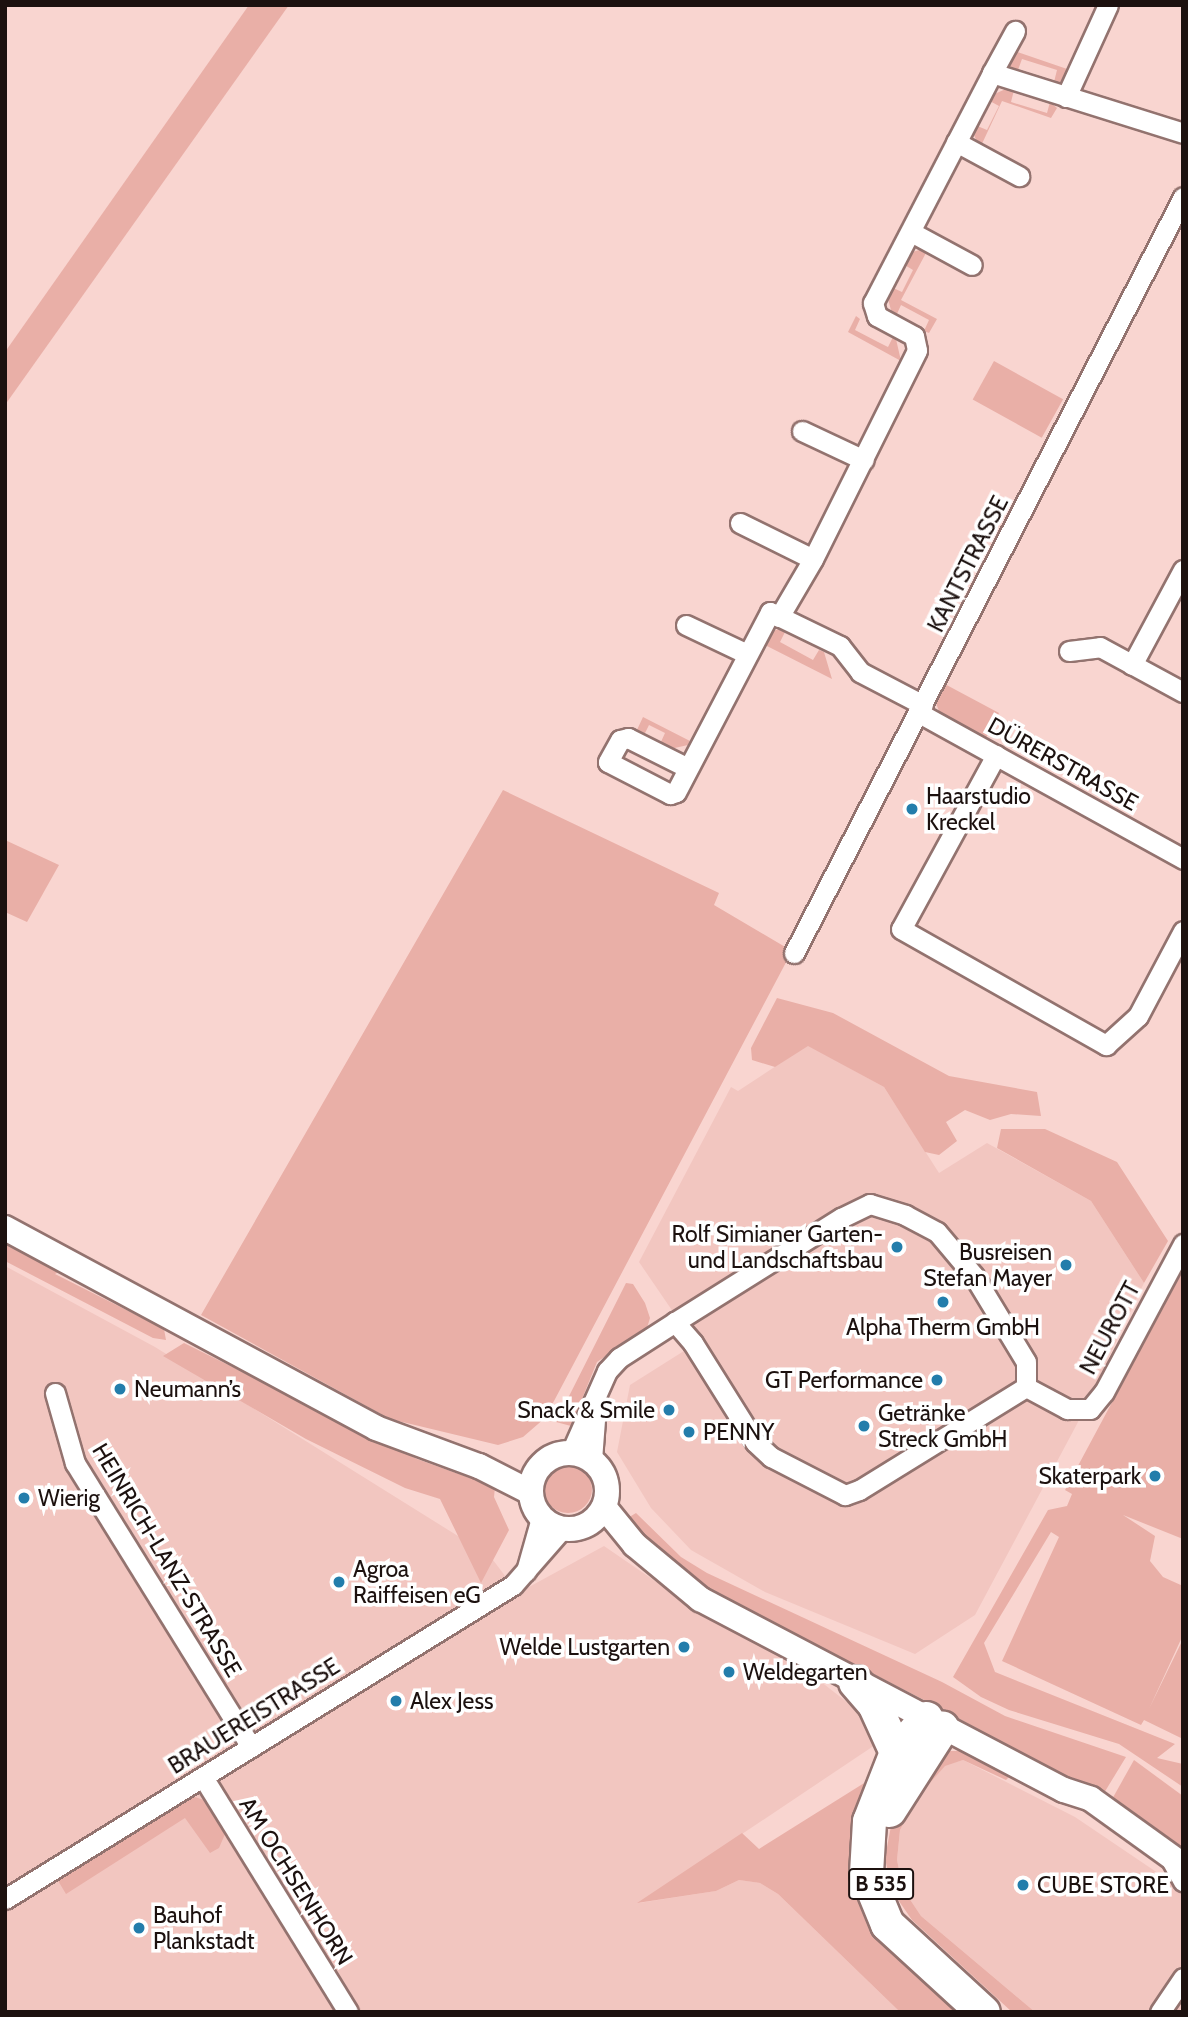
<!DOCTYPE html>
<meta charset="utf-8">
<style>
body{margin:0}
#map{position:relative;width:1188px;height:2017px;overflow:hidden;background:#f9d5d0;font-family:Cabin,sans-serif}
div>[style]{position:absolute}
.built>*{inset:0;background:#f2c6c0}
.green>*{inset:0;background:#e9afa7;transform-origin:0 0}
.round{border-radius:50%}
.roads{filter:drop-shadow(2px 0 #93736f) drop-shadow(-2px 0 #93736f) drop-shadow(0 2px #93736f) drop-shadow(0 -2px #93736f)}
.minor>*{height:19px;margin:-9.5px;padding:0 9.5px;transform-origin:9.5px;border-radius:9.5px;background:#fff}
.tertiary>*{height:24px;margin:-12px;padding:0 12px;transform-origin:12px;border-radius:12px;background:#fff}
.tertiary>.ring{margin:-12px;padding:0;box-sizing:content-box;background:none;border:24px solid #fff;border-radius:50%}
.trunk>*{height:33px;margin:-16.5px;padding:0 16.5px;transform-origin:16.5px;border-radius:16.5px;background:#fff}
.dots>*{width:19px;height:19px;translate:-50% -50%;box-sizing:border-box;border:4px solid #fff;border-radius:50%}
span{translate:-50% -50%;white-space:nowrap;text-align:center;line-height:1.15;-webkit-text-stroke:7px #fff;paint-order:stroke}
.shield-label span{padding:2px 5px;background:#fff;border:2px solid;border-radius:5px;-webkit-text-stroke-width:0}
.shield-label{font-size:21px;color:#1c110f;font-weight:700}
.street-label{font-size:23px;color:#1c110f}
.poi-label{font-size:23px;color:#1c110f}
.left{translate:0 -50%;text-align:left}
.right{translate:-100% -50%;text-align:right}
.frame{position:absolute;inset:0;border:7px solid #1c110f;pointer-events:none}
</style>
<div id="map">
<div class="built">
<i style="clip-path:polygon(808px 1045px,884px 1087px,939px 1173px,987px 1143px,1091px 1201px,1144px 1283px,1077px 1424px,975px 1615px,915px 1654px,765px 1592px,691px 1550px,651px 1508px,617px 1452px,630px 1385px,695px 1344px,639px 1262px,731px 1087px,738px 1091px)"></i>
<i style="clip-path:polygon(5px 1266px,155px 1347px,490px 1556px,518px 1593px,604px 1546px,703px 1614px,811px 1674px,871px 1721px,875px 1745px,639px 1903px,716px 1891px,739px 1880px,760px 1883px,778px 1894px,900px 2012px,5px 2012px)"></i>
<i style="clip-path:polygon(963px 1760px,1075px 1817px,1183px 1890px,1183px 2012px,1035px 2012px,921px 1916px,903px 1889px,897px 1860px,900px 1830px,919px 1795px,945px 1765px)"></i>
</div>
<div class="green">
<i style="clip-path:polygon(249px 5px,289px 5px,5px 405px,5px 352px)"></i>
<i style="clip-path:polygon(1012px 50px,1070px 70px,1062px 85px,1054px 82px,1057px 70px,1022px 59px,1018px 70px,1004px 66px)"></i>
<i style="clip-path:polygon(1008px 88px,1014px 90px,1011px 102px,1047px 113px,1050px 102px,1057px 108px,1051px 118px,1002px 101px,980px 148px,972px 131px,975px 125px,987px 130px,999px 106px,988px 100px,990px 96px)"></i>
<i style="clip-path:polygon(923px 249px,927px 251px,901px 300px,937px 319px,929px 333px,924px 331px,929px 320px,901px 305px,896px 316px,892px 314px,887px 295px,891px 287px,902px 292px,913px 270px,903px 264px,909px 253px)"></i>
<i style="clip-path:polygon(856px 316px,860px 319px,855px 330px,878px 342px,888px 347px,893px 337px,896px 339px,901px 361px,848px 332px)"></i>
<i style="left:994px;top:361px;width:79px;height:44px;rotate:29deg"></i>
<i style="clip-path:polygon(779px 629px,785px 632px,780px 642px,813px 660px,819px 650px,824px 652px,832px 679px,763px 644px,770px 632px)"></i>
<i style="clip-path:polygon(941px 682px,999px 713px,986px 738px,940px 714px,933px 695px)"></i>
<i style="clip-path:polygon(643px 717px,690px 741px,688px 745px,670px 749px,660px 744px,665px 733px,649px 725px,644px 735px,636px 732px)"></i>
<i style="clip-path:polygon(503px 790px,719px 893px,714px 905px,792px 951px,545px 1418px,523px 1437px,498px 1445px,390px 1419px,201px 1315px)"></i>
<i style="clip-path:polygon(5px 840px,59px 865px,27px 922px,5px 912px)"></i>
<i style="clip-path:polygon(777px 998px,833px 1013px,949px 1076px,1037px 1092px,1041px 1116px,1011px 1114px,990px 1120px,965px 1110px,946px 1122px,957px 1141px,939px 1155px,925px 1152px,884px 1087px,808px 1046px,775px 1067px,752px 1060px,751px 1048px)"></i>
<i style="clip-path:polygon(1001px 1129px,1045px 1129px,1117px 1162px,1168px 1241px,1144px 1283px,1091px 1201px,997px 1148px)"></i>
<i style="clip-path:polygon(5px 1240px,62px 1270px,55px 1274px,164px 1329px,166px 1340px,153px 1338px,5px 1261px)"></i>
<i style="clip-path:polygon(1183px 1270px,1183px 1539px,1123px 1515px,1155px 1536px,1150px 1561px,1163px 1577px,1183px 1586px,1183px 1635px,1149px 1709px,1183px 1639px,1183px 1739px,1144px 1720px,1141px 1725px,1002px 1661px,1059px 1537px,1051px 1532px,984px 1643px,995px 1672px,1175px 1744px,1157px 1758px,1183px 1764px,1183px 1787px,1119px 1744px,1009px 1710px,981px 1697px,953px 1677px,1048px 1510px,1067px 1506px,1072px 1494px,1065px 1490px)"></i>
<i style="clip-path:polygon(626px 1283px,633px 1284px,645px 1303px,650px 1318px,647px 1328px,597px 1362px,571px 1426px,556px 1422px)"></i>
<i style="clip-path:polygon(184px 1343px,417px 1459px,495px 1487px,494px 1497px,509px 1530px,481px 1583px,440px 1499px,405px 1488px,306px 1439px,163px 1356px)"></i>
<i class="round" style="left:544px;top:1465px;width:48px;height:48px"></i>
<i style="clip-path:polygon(636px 1513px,681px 1557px,707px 1573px,942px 1682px,1005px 1716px,1126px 1757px,1101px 1798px,936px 1706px,697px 1584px,626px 1519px)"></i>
<i style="clip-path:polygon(947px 1751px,964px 1751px,1010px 1776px,1006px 1780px,963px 1760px,945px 1766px,919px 1795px,900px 1830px,897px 1860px,903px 1889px,921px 1916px,1035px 2012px,1012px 2012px,912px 1920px,892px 1891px,885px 1858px,891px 1826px,935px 1758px)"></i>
<i style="clip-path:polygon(1134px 1760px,1183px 1796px,1183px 1850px,1111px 1801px)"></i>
<i style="clip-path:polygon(869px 1780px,853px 1880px,968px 2012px,900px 2012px,778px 1894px,760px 1883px,739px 1880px,716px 1891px,637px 1903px,742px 1833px,759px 1849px)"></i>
<i style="clip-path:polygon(192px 1796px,204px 1800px,225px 1834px,219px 1848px,210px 1853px,185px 1818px,66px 1894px,57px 1879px)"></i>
</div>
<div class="roads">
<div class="minor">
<i style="left:992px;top:73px;width:48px;rotate:-61.3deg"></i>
<i style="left:1066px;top:97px;width:101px;rotate:-65.5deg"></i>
<i style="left:956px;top:142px;width:72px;rotate:28.4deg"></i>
<i style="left:911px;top:232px;width:69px;rotate:28.4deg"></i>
<i style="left:802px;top:431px;width:68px;rotate:25.1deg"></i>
<i style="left:740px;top:523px;width:81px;rotate:26.3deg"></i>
<i style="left:779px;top:617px;width:67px;rotate:-59.6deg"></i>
<i style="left:813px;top:559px;width:233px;rotate:-63.5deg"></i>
<i style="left:917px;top:350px;width:14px;rotate:-102deg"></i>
<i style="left:914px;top:336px;width:42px;rotate:-151.6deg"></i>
<i style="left:877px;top:316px;width:14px;rotate:-107deg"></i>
<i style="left:873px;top:303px;width:259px;rotate:-62.6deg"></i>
<i style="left:992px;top:73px;width:200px;rotate:17.4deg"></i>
<i style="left:686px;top:625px;width:68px;rotate:25.4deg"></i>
<i style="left:1069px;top:651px;width:31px;rotate:-7deg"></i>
<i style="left:1100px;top:647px;width:94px;rotate:28.5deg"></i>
<i style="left:1132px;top:665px;width:108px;rotate:-61.8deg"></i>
<i style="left:919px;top:713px;width:302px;rotate:28.9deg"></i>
<i style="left:996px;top:755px;width:198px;rotate:118.6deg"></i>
<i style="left:901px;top:929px;width:236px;rotate:29.5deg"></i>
<i style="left:1106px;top:1045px;width:43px;rotate:-42.2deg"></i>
<i style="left:1138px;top:1016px;width:96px;rotate:-62.1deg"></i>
<i style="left:688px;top:768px;width:67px;rotate:-153.4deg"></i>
<i style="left:628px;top:738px;width:8px;rotate:166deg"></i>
<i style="left:620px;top:740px;width:25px;rotate:119deg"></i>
<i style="left:608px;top:762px;width:70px;rotate:27.3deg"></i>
<i style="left:670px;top:794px;width:6px;rotate:-18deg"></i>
<i style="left:676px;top:792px;width:203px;rotate:-62.4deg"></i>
<i style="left:770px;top:612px;width:78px;rotate:25.9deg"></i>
<i style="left:840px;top:646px;width:33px;rotate:52deg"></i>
<i style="left:860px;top:672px;width:71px;rotate:27.6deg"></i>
<i style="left:794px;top:953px;width:850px;rotate:-62.77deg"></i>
<i style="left:1026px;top:1387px;width:47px;rotate:28.2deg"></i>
<i style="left:1067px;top:1409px;width:23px"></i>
<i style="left:1090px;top:1409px;width:22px;rotate:-51deg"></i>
<i style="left:1104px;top:1392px;width:168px;rotate:-61.9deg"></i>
<i style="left:55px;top:1393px;width:73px;rotate:74.1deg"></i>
<i style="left:75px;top:1463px;width:334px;rotate:58.2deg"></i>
<i style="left:571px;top:1452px;width:89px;rotate:-66deg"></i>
<i style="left:607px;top:1371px;width:18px;rotate:-47deg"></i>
<i style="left:619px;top:1358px;width:67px;rotate:-32.7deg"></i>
<i style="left:675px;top:1322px;width:196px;rotate:-32.1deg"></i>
<i style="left:841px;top:1218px;width:32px;rotate:-26deg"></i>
<i style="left:870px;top:1204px;width:37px;rotate:17deg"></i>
<i style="left:905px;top:1215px;width:36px;rotate:28deg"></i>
<i style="left:937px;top:1232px;width:57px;rotate:49.9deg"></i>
<i style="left:974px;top:1276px;width:100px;rotate:58.8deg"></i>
<i style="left:1026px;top:1362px;width:25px;rotate:90deg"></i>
<i style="left:1026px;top:1387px;width:196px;rotate:148.3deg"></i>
<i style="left:859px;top:1490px;width:15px;rotate:160deg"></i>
<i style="left:845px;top:1495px;width:83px;rotate:-152.8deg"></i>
<i style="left:771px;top:1457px;width:22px;rotate:-137deg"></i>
<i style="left:755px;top:1442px;width:117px;rotate:-122.1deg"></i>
<i style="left:693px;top:1343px;width:28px;rotate:-131deg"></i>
<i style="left:592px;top:1460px;width:53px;rotate:-85.7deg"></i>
<i style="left:526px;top:1571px;width:55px;rotate:-74.2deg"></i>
<i style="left:203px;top:1777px;width:276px;rotate:58.3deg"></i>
<i style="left:1169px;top:1856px;width:29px;rotate:61deg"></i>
<i style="left:5px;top:1899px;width:597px;rotate:-31.72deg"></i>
<i style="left:513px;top:1585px;width:74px;rotate:-48.8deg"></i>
<i style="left:1160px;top:2012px;width:41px;rotate:-55.9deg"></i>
</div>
<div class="tertiary">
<i style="left:5px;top:1228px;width:421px;rotate:28.3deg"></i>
<i style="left:376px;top:1428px;width:110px;rotate:20.3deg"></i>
<i style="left:479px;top:1466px;width:57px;rotate:27deg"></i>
<i class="ring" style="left:531px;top:1453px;width:52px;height:52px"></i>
<i style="left:604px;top:1507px;width:49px;rotate:50.8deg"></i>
<i style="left:635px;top:1545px;width:85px;rotate:39.7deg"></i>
<i style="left:700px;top:1599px;width:411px;rotate:27.7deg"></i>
<i style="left:1064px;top:1790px;width:28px;rotate:18deg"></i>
<i style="left:1091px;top:1799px;width:113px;rotate:35.7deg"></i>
</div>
<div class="trunk">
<i style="left:855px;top:1682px;width:29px;rotate:49deg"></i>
<i style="left:874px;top:1704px;width:53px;rotate:65.4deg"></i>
<i style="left:926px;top:1718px;width:45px;rotate:131.4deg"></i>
<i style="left:896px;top:1752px;width:74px;rotate:111.4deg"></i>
<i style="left:869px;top:1821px;width:52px;rotate:93.3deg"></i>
<i style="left:866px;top:1873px;width:55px;rotate:67.6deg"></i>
<i style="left:887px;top:1924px;width:130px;rotate:42.5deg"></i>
<i style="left:889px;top:1810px;width:98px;rotate:-57.4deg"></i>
</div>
</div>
<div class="dots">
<i style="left:912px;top:809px;background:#237dab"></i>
<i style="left:897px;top:1247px;background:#237dab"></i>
<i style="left:1066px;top:1265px;background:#237dab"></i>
<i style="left:943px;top:1302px;background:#237dab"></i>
<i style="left:937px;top:1380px;background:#237dab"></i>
<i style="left:120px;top:1389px;background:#237dab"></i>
<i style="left:669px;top:1410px;background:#237dab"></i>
<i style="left:864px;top:1426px;background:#237dab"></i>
<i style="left:689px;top:1432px;background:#237dab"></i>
<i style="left:1155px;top:1476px;background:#237dab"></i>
<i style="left:24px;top:1498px;background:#237dab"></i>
<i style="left:339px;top:1582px;background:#237dab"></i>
<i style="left:684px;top:1647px;background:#237dab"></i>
<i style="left:729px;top:1672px;background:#237dab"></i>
<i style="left:396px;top:1701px;background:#237dab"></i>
<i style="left:1023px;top:1885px;background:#237dab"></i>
<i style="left:139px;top:1928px;background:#237dab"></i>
</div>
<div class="shield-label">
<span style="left:881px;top:1884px">B 535</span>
</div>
<div class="street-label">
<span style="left:968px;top:564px;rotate:-63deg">KANTSTRASSE</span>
<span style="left:1063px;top:764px;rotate:29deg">DÜRERSTRASSE</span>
<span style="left:1110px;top:1328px;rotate:-62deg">NEUROTT</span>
<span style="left:167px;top:1560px;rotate:59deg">HEINRICH-LANZ-STRASSE</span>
<span style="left:254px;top:1716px;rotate:-32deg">BRAUEREISTRASSE</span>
<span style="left:296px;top:1881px;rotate:58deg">AM OCHSENHORN</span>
</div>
<div class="poi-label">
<span class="left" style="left:926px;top:809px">Haarstudio<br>Kreckel</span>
<span class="right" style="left:883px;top:1247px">Rolf Simianer Garten-<br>und Landschaftsbau</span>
<span class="right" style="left:1052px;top:1265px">Busreisen<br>Stefan Mayer</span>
<span style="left:943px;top:1327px">Alpha Therm GmbH</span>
<span class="right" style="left:923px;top:1380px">GT Performance</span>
<span class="left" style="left:134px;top:1389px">Neumann’s</span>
<span class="right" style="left:655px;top:1410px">Snack &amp; Smile</span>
<span class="left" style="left:878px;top:1426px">Getränke<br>Streck GmbH</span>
<span class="left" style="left:703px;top:1432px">PENNY</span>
<span class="right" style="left:1141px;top:1476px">Skaterpark</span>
<span class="left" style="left:38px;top:1498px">Wierig</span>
<span class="left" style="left:353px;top:1582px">Agroa<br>Raiffeisen eG</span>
<span class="right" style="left:670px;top:1647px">Welde Lustgarten</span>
<span class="left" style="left:743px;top:1672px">Weldegarten</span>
<span class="left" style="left:410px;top:1701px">Alex Jess</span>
<span class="left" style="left:1037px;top:1885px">CUBE STORE</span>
<span class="left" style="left:153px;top:1928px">Bauhof<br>Plankstadt</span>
</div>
<div class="frame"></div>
</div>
